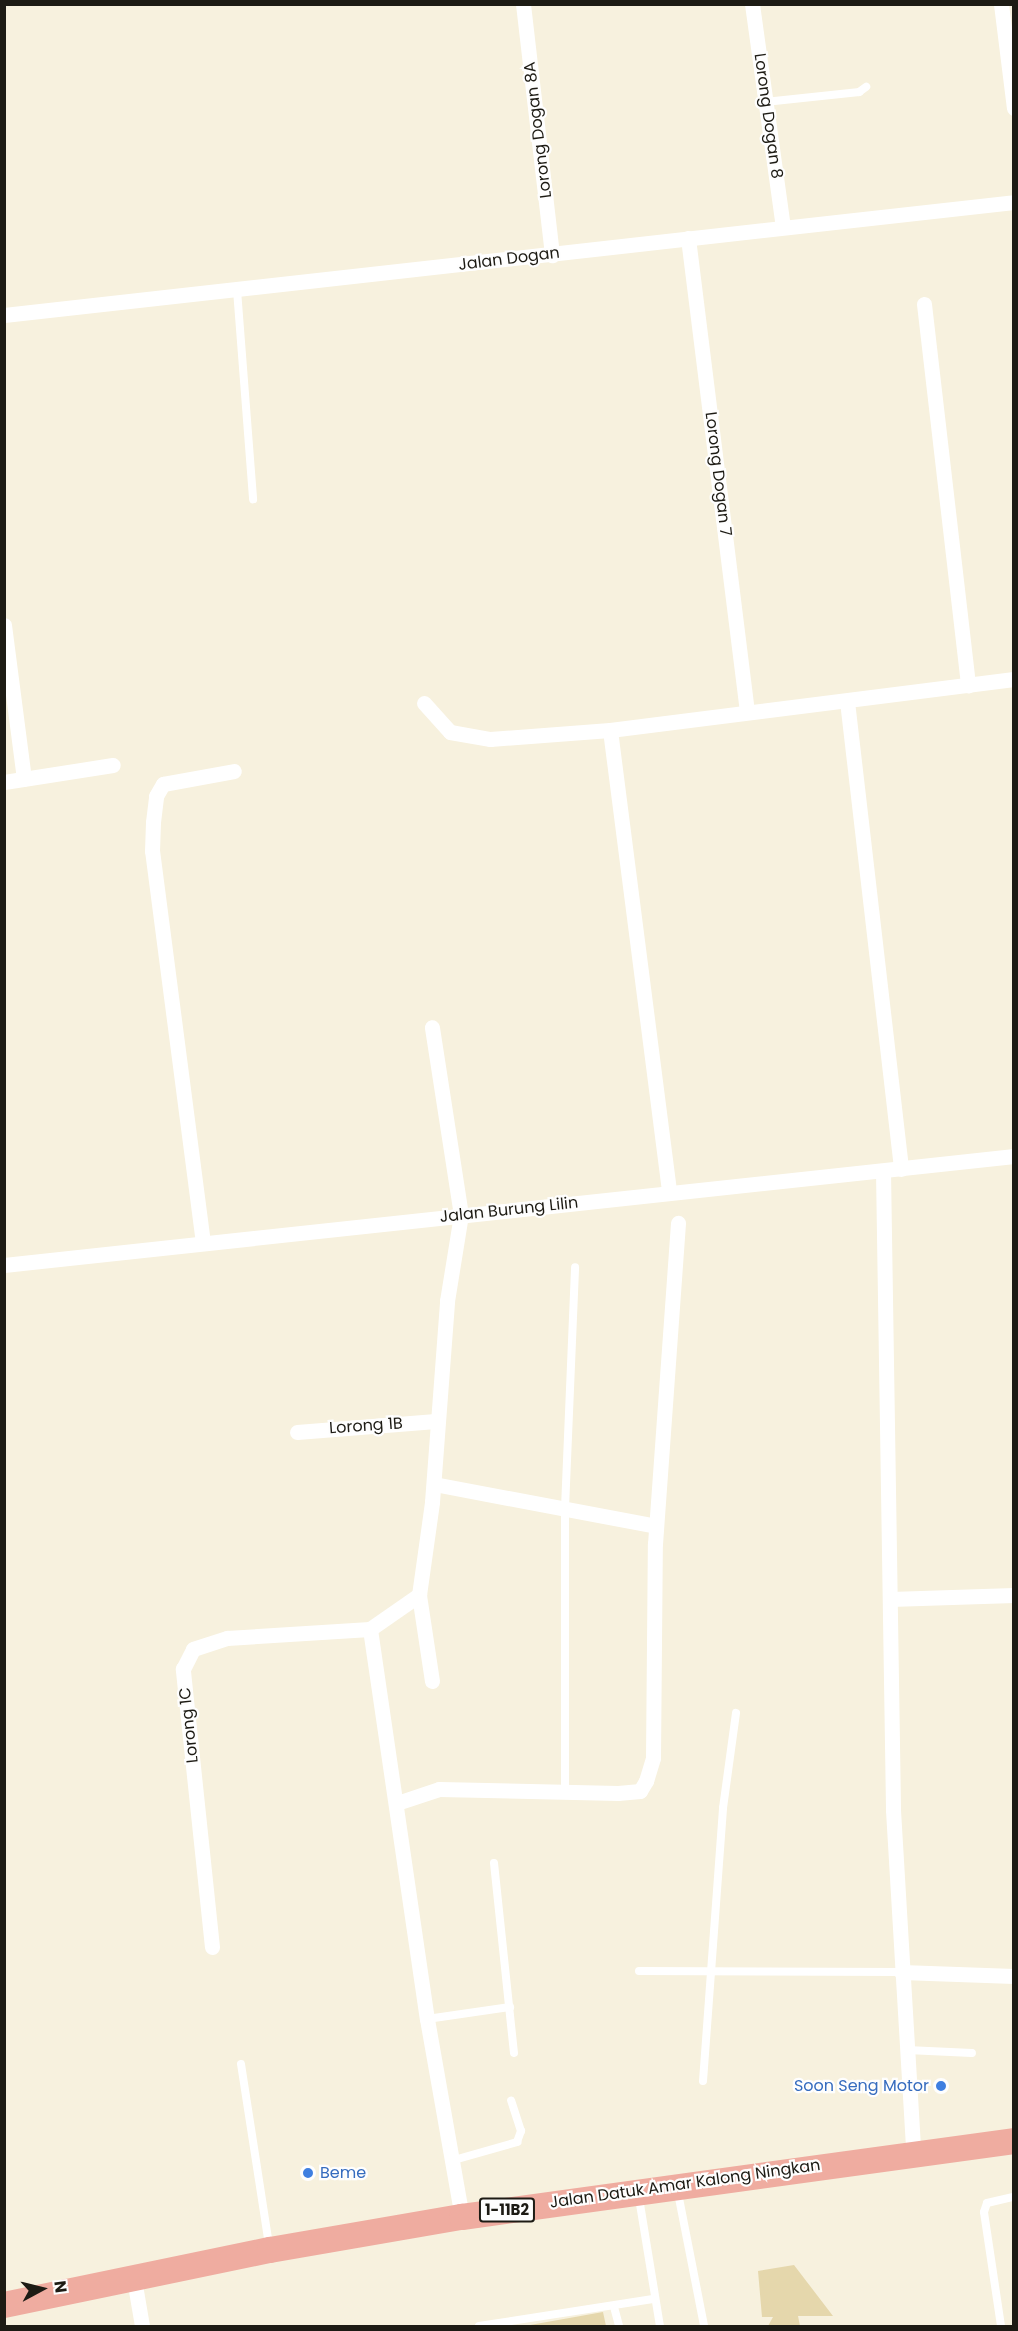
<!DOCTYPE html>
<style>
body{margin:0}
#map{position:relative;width:1018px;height:2331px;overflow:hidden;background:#f7f1de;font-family:Poppins,sans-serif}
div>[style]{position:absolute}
.building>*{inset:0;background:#e5d7ac}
.service>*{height:8px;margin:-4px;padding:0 4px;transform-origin:4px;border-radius:4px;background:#fff}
.minor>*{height:15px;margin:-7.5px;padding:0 7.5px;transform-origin:7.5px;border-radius:7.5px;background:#fff}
.trunk>*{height:26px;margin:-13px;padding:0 13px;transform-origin:13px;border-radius:13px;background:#efaca0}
.dots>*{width:16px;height:16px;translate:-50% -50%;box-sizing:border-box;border:3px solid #fefefe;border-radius:50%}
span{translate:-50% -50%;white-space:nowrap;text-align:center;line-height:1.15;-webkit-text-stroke:4.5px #fefefe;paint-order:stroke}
.shield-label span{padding:2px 4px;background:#fefefe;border:2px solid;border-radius:4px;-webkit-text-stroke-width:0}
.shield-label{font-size:15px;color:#1d1b14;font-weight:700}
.street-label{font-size:16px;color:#1d1b14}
.shop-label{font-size:16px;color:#366cbe}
.right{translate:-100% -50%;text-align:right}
.left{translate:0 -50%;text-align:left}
.frame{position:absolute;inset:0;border:6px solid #1d1b14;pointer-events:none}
.north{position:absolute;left:12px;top:2259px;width:60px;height:60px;-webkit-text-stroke:4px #fefefe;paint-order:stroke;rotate:83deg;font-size:16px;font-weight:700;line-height:24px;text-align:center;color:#1d1b14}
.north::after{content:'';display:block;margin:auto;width:21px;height:27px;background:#1d1b14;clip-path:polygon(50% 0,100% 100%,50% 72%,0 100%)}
</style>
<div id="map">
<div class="building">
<i style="clip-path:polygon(794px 2265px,833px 2316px,798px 2316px,800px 2326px,768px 2326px,773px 2317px,762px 2317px,758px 2271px)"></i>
<i style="clip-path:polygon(603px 2312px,606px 2326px,530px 2326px,530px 2325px)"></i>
</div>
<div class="service">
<i style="left:765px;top:102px;width:95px;rotate:-6.1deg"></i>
<i style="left:859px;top:92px;width:9px;rotate:-36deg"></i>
<i style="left:237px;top:290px;width:210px;rotate:85.6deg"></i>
<i style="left:565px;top:1790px;width:282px;rotate:-90deg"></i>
<i style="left:565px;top:1508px;width:241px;rotate:-87.6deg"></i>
<i style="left:494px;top:1863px;width:191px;rotate:84deg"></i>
<i style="left:639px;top:1971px;width:262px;rotate:0.2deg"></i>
<i style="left:427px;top:2019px;width:84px;rotate:-8.2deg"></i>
<i style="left:907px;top:2050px;width:65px;rotate:2.6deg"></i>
<i style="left:241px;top:2064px;width:183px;rotate:81.2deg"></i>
<i style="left:703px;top:2081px;width:274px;rotate:-85.8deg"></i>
<i style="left:723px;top:1808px;width:96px;rotate:-82.2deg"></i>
<i style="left:454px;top:2160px;width:66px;rotate:-15.9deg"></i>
<i style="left:517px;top:2142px;width:12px;rotate:-70deg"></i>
<i style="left:521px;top:2131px;width:32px;rotate:-108deg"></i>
<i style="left:678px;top:2193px;width:136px;rotate:78.9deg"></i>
<i style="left:639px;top:2198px;width:130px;rotate:80.7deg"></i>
<i style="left:614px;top:2307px;width:20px;rotate:75deg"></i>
<i style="left:479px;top:2326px;width:176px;rotate:-8.8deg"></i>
<i style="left:1001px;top:2326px;width:115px;rotate:-98.5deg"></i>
<i style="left:984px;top:2212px;width:9px;rotate:-72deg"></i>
<i style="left:987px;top:2203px;width:28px;rotate:-13deg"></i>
</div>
<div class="minor">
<i style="left:523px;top:4px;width:253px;rotate:83.4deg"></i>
<i style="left:752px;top:4px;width:225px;rotate:82.1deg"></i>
<i style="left:1001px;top:4px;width:105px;rotate:82.9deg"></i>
<i style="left:688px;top:238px;width:477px;rotate:82.9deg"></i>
<i style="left:924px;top:304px;width:384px;rotate:83.4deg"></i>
<i style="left:4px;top:315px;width:1016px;rotate:-6.38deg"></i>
<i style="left:4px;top:625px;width:155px;rotate:82.6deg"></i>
<i style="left:847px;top:701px;width:471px;rotate:83.4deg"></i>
<i style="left:424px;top:703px;width:39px;rotate:48deg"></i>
<i style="left:450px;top:732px;width:41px;rotate:9.9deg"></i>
<i style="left:490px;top:739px;width:120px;rotate:-4.3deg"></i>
<i style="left:610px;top:730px;width:407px;rotate:-7.2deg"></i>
<i style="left:610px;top:730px;width:465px;rotate:82.7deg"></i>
<i style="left:4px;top:782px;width:110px;rotate:-8.9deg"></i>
<i style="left:883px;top:1171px;width:639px;rotate:89.1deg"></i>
<i style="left:893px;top:1810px;width:342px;rotate:86.6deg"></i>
<i style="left:203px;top:1243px;width:395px;rotate:-97.4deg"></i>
<i style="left:152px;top:851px;width:29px;rotate:-88deg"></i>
<i style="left:153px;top:822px;width:26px;rotate:-83deg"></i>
<i style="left:156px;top:796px;width:14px;rotate:-60deg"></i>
<i style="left:163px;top:784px;width:72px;rotate:-10.4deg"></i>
<i style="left:4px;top:1265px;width:1016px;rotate:-6.16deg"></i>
<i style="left:297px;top:1432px;width:139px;rotate:-4.5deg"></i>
<i style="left:434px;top:1484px;width:226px;rotate:10.7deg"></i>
<i style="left:419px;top:1595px;width:87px;rotate:81.4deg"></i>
<i style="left:890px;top:1599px;width:124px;rotate:-1.8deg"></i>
<i style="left:370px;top:1629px;width:60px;rotate:-34.8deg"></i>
<i style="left:419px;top:1595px;width:94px;rotate:-82deg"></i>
<i style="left:432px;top:1502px;width:202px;rotate:-85.7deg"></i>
<i style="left:447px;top:1301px;width:87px;rotate:-80.8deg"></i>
<i style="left:461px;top:1215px;width:190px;rotate:-98.8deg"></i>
<i style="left:370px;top:1629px;width:394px;rotate:81.7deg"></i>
<i style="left:427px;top:2019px;width:201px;rotate:80deg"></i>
<i style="left:397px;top:1803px;width:44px;rotate:-18.4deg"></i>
<i style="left:439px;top:1789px;width:179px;rotate:1.3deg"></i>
<i style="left:618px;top:1793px;width:22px;rotate:-5deg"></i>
<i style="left:640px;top:1791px;width:12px;rotate:-59deg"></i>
<i style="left:646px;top:1781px;width:24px;rotate:-73deg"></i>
<i style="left:653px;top:1758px;width:214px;rotate:-89.5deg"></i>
<i style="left:655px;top:1544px;width:322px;rotate:-85.9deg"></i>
<i style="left:212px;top:1947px;width:280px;rotate:-96deg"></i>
<i style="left:183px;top:1669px;width:22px;rotate:-63deg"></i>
<i style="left:193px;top:1649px;width:36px;rotate:-18deg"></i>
<i style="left:227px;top:1638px;width:143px;rotate:-3.6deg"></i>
<i style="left:901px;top:1972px;width:113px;rotate:2deg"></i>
<i style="left:134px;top:2279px;width:48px;rotate:80.3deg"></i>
</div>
<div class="trunk">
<i style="left:4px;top:2305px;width:272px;rotate:-11.7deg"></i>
<i style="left:270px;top:2250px;width:195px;rotate:-9.8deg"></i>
<i style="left:462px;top:2217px;width:557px;rotate:-7.84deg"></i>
</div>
<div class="dots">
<i style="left:941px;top:2086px;background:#3f7fe0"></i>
<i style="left:308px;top:2173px;background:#3f7fe0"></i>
</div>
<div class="shield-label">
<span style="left:507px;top:2210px">1-11B2</span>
</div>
<div class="street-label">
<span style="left:768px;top:116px;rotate:82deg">Lorong Dogan 8</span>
<span style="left:538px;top:130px;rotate:-97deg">Lorong Dogan 8A</span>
<span style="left:509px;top:259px;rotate:-7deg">Jalan Dogan</span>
<span style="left:718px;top:474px;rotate:83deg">Lorong Dogan 7</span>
<span style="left:509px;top:1210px;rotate:-6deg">Jalan Burung Lilin</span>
<span style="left:366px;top:1426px;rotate:-4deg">Lorong 1B</span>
<span style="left:189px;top:1725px;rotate:-96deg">Lorong 1C</span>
<span style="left:685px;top:2184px;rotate:-8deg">Jalan Datuk Amar Kalong Ningkan</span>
</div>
<div class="shop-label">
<span class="right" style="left:929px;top:2086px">Soon Seng Motor</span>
<span class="left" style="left:320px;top:2173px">Beme</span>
</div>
<div class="frame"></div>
<div class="north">N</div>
</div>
